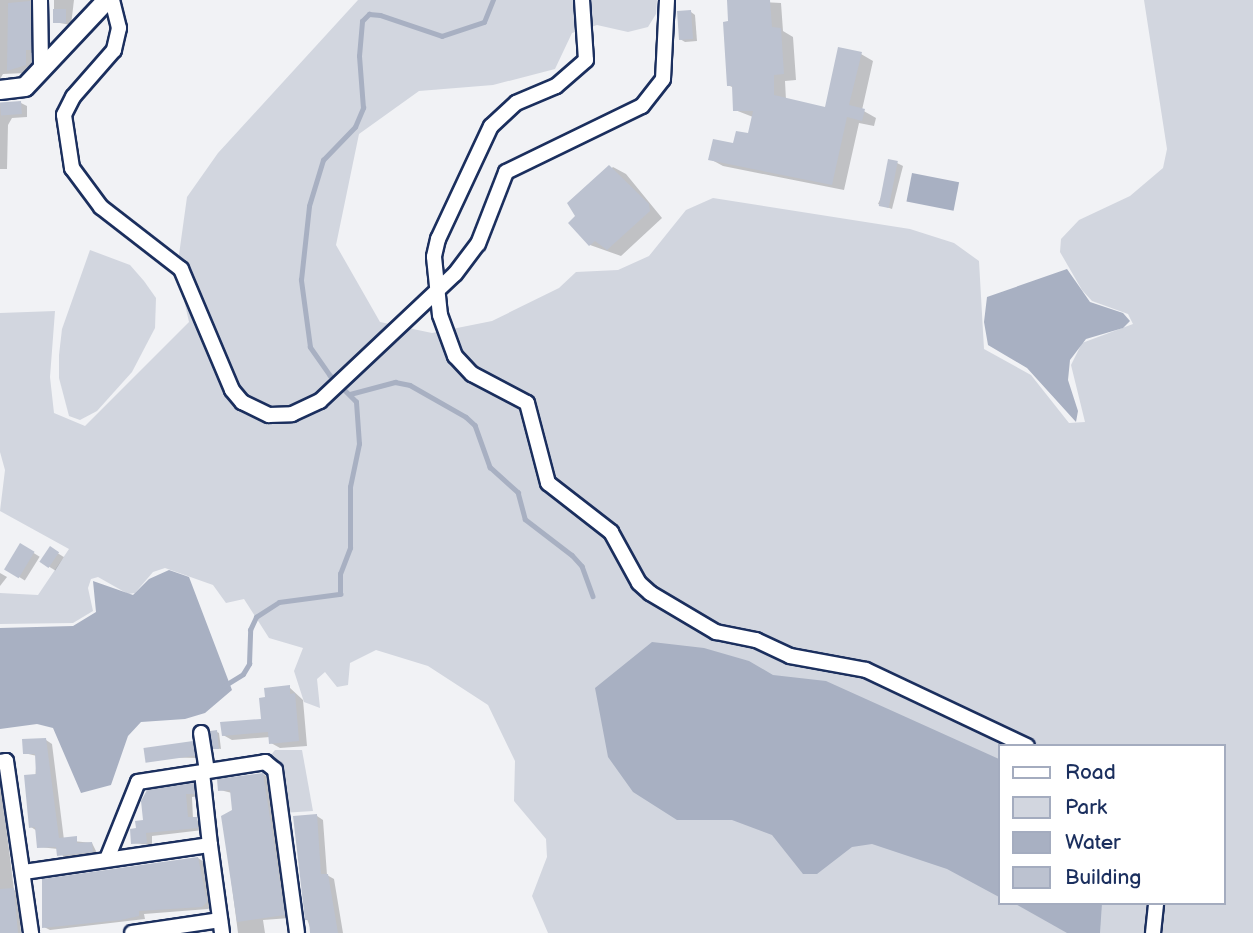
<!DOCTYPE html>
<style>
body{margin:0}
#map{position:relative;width:1253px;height:933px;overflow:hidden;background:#f1f2f5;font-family:"Balsamiq Sans",sans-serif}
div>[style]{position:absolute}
.green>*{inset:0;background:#d2d6df}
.water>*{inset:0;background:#a8b0c2;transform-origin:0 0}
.shadow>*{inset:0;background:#0003;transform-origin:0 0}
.stream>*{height:4.5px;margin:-2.25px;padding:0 2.25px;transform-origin:2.25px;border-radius:2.25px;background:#a8b0c2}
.building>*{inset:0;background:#bcc2d0;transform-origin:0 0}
.roads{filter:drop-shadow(2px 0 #1b2f5e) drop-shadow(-2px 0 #1b2f5e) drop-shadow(0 2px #1b2f5e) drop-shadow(0 -2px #1b2f5e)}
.minor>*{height:14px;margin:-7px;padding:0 7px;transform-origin:7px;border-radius:7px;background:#fff}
.tertiary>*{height:18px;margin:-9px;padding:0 9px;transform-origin:9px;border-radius:9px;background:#fff}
span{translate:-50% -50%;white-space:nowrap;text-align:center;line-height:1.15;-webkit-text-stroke:7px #fff;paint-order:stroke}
.legend{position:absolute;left:998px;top:744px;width:228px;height:161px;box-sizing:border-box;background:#fff;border:2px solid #a4acbf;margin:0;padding:9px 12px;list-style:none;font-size:21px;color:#1b2f5e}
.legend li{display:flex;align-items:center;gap:14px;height:35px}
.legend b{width:35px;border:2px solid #a4acbf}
</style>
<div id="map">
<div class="green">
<i style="clip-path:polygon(evenodd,358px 0,657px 0,656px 14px,648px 27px,628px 32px,597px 25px,572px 33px,555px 69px,493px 85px,419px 91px,359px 134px,336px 245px,380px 322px,432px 333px,492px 321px,559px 288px,576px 272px,618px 270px,649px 256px,686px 210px,713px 198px,910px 229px,954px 243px,979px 261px,984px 349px,1031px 375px,1069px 423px,1085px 422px,1071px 365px,1082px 343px,1133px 324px,1128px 314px,1092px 301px,1082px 290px,1060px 252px,1061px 239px,1079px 220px,1130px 196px,1163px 168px,1167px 149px,1144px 0,1253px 0,1253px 933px,548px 933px,532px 896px,547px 857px,546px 839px,514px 801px,515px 761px,488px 705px,428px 666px,376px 650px,350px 663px,348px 685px,337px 687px,325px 672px,317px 679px,320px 708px,304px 702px,294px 671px,303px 648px,269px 638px,244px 599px,226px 603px,213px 585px,165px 568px,153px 572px,135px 593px,128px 594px,98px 577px,91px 579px,88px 588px,93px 611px,73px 623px,0 624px,0 593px,38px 595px,69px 549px,0 511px,5px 470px,0 452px,0 313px,55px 311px,50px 377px,54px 413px,85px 426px,189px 322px,177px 269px,187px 197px,218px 153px,358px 0,999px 746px,1223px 746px,1223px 903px,999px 903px,999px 746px)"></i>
<i style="clip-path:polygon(90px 250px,130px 265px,144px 281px,156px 298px,155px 328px,132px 372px,97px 411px,80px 420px,69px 416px,59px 378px,59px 355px,62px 329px)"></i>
<i style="clip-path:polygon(275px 750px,302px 750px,313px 811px,282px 813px,267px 760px)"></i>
</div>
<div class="water">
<i style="left:912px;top:173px;width:48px;height:29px;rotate:11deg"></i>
<i style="clip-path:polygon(1067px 269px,1090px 302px,1123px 313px,1130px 321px,1123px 328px,1086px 339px,1070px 360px,1068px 380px,1078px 411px,1076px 422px,1027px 368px,988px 345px,984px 322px,987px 297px)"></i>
<i style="clip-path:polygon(169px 570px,189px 577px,232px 690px,205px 713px,185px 719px,141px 722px,128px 736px,111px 785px,81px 793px,53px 728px,37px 724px,0 729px,0 628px,73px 626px,96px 612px,93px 581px,133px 595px,149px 579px)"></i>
<i style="clip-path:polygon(652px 642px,704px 648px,749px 661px,773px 675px,826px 681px,999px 759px,999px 897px,947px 869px,872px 844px,852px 847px,817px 874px,803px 874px,772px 835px,732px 820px,677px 820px,633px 792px,608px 757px,595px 688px)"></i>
<i style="clip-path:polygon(1014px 903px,1102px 903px,1100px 933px,1067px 933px)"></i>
</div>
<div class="shadow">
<i style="clip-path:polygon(0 0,36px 0,37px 52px,31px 53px,32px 67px,26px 68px,26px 73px,3px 74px,0 79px)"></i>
<i style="clip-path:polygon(54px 0,74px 0,71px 25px,54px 22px)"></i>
<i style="clip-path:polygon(729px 0,781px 3px,783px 31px,793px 37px,796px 80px,785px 81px,786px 100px,826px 109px,861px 54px,873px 61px,862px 110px,876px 118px,874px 126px,859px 123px,844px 190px,723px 166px,710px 159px,749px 135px,753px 117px,735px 110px,734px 88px,728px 85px)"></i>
<i style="clip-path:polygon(691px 12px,695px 15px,697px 41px,685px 42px,680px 39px)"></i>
<i style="clip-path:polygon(0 103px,21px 103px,27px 106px,27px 117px,12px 118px,8px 125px,7px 169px,0 169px)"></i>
<i style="clip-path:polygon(897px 163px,903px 166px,892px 209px,878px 204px)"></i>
<i style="clip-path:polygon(613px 167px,626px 174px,662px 218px,621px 256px,590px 245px,570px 223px,578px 216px,570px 204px)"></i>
<i style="left:21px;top:545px;width:22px;height:28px;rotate:32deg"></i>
<i style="left:51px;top:549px;width:15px;height:16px;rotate:32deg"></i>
<i style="clip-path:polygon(0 573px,7px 577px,0 586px)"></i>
<i style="clip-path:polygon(289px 687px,303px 700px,307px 746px,280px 748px,271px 743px,270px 737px,232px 740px,223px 735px,263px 720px)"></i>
<i style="clip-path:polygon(217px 732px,219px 733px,221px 749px,215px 748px)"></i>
<i style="clip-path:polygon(46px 740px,52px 744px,64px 840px,92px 843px,98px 855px,65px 859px,58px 849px,39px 847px,37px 831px,31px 827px,37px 756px,24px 753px)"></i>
<i style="clip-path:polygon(192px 743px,198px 746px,200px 758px,146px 757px)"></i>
<i style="clip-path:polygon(263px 774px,269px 778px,290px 918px,263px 920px,265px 933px,238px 933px,223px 817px,234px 811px,232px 793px,220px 790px)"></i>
<i style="clip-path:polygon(0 777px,14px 890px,19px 893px,21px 933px,0 933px)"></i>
<i style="clip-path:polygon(193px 785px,200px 796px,192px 797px,193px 819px,202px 822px,203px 830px,152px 836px,152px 845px,132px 843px,145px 822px)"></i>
<i style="clip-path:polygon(317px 816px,323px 820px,327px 875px,334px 879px,343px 933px,312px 933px,307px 919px)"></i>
<i style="clip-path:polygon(198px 858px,204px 862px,212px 906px,208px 909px,144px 914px,145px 919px,50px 930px,44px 927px)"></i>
</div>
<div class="stream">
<i style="left:350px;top:394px;width:47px;rotate:-14.9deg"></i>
<i style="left:395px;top:382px;width:15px;rotate:11deg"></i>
<i style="left:410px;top:385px;width:64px;rotate:29.7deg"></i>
<i style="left:466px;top:417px;width:12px;rotate:42deg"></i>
<i style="left:475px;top:425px;width:45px;rotate:70.3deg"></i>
<i style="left:490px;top:467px;width:38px;rotate:42deg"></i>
<i style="left:518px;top:492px;width:28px;rotate:75deg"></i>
<i style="left:525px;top:519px;width:59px;rotate:37.5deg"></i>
<i style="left:572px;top:555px;width:15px;rotate:48deg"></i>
<i style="left:582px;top:566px;width:32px;rotate:70deg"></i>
<i style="left:224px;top:686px;width:22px;rotate:-32deg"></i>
<i style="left:243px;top:674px;width:12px;rotate:-59deg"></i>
<i style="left:249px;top:664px;width:34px;rotate:-88deg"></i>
<i style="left:250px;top:630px;width:14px;rotate:-65deg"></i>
<i style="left:256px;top:617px;width:27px;rotate:-33deg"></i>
<i style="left:279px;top:602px;width:62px;rotate:-7.5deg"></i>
<i style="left:340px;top:594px;width:20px;rotate:-90deg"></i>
<i style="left:340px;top:574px;width:28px;rotate:-69deg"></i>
<i style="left:350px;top:548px;width:61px;rotate:-90deg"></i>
<i style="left:350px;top:487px;width:44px;rotate:-78.2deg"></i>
<i style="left:359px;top:444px;width:42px;rotate:-94.1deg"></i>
<i style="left:356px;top:402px;width:37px;rotate:-135deg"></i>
<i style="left:330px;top:376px;width:35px;rotate:-125deg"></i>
<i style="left:310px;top:347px;width:68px;rotate:-97.7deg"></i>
<i style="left:301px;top:280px;width:74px;rotate:-83.8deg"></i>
<i style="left:309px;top:206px;width:48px;rotate:-73.1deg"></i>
<i style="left:323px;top:160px;width:46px;rotate:-45.9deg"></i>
<i style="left:355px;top:127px;width:21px;rotate:-67deg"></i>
<i style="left:363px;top:108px;width:52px;rotate:-94.4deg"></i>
<i style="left:359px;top:56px;width:35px;rotate:-85deg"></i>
<i style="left:362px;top:21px;width:10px;rotate:-45deg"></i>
<i style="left:369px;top:14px;width:11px;rotate:5deg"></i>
<i style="left:380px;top:15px;width:65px;rotate:18.7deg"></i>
<i style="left:442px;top:36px;width:44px;rotate:-18.4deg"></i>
<i style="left:484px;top:22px;width:24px;rotate:-68deg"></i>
</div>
<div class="building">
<i style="clip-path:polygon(727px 0,770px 0,772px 27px,781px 28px,784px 74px,774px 75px,774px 95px,825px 107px,838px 47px,862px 52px,849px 105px,865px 109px,862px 121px,847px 117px,832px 185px,708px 160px,713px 139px,733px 143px,736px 131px,748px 133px,753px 111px,733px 111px,732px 86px,727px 86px,723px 22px,728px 21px)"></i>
<i style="clip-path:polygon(30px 1px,31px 50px,26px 50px,26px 65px,7px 71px,8px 3px)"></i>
<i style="left:53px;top:9px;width:13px;height:14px"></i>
<i style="left:691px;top:10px;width:29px;height:14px;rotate:86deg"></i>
<i style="left:21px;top:101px;width:13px;height:21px;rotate:86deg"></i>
<i style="left:888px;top:159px;width:10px;height:48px;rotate:11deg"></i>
<i style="clip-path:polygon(609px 165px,649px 204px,650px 211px,607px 250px,595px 241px,589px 246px,568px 223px,575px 216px,567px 203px)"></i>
<i style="left:20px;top:543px;width:17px;height:31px;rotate:31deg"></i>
<i style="left:50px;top:546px;width:11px;height:19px;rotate:34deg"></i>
<i style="clip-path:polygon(290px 685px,290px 694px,295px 693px,299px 741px,269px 744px,268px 732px,222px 736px,220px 722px,261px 719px,259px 698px,265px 697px,264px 688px)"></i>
<i style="clip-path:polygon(217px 730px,219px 749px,213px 749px,210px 731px)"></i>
<i style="clip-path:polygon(46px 738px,59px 838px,77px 836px,77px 843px,92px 842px,93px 852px,57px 856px,56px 847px,37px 848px,35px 827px,29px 828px,24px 775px,36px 774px,35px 754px,23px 754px,22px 739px)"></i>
<i style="left:193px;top:741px;width:15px;height:50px;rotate:82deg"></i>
<i style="clip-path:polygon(263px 773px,285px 915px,237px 922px,221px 816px,232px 810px,230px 790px,218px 791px,217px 779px)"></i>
<i style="clip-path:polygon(194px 783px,195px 794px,186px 794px,188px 817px,197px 817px,198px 828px,146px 833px,147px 843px,131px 844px,130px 829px,136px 828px,135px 821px,143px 820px,141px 801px,147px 790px)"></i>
<i style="clip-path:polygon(317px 814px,321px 874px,328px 874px,338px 933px,310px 933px,309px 920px,305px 920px,293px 816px)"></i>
<i style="clip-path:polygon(198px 857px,207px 902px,202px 907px,139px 911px,139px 916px,121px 920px,42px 928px,42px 879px)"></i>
<i style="clip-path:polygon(14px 888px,18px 933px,0 933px,0 889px)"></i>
</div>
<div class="roads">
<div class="minor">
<i style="left:40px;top:0;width:66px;rotate:89.1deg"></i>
<i style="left:112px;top:0;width:29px;rotate:76deg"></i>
<i style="left:119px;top:28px;width:23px;rotate:103deg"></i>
<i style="left:114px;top:50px;width:62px;rotate:131.1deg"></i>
<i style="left:73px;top:97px;width:20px;rotate:117deg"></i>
<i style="left:64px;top:115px;width:54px;rotate:81.4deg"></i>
<i style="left:72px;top:168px;width:49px;rotate:53.4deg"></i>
<i style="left:101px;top:207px;width:101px;rotate:37.8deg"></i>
<i style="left:181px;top:269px;width:131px;rotate:67.1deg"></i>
<i style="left:232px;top:390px;width:16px;rotate:50deg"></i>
<i style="left:242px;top:402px;width:30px;rotate:26deg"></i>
<i style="left:269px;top:415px;width:23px;rotate:-2deg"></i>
<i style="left:292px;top:414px;width:31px;rotate:-25deg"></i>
<i style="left:320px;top:401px;width:185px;rotate:-43.3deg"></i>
<i style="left:455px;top:274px;width:38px;rotate:-53deg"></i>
<i style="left:478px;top:244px;width:77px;rotate:-68.7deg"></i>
<i style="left:506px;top:172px;width:151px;rotate:-25.9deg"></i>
<i style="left:642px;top:106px;width:34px;rotate:-52deg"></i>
<i style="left:663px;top:79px;width:79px;rotate:-87.1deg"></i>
<i style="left:582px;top:0;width:60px;rotate:86.2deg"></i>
<i style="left:586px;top:60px;width:40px;rotate:139deg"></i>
<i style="left:556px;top:86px;width:43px;rotate:157deg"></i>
<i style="left:516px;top:103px;width:34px;rotate:137deg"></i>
<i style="left:491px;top:126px;width:125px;rotate:115.1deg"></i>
<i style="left:438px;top:239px;width:18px;rotate:103deg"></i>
<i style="left:434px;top:257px;width:58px;rotate:84.1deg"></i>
<i style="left:440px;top:315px;width:44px;rotate:69.9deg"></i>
<i style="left:455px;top:356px;width:25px;rotate:47deg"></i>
<i style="left:472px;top:374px;width:62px;rotate:27.8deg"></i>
<i style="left:527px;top:403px;width:83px;rotate:75.3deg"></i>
<i style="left:548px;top:483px;width:80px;rotate:37.9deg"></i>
<i style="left:611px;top:532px;width:58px;rotate:61.2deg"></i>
<i style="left:639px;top:583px;width:15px;rotate:42deg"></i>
<i style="left:650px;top:593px;width:77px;rotate:30.6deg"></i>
<i style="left:716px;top:632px;width:41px;rotate:11.3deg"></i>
<i style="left:756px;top:640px;width:38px;rotate:25deg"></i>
<i style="left:790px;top:656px;width:77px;rotate:10.4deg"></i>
<i style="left:866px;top:670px;width:178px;rotate:25.3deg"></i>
<i style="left:201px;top:733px;width:38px;rotate:81deg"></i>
<i style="left:0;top:762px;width:6px;rotate:-9deg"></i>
<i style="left:6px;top:761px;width:174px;rotate:81.7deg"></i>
<i style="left:210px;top:845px;width:89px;rotate:82.2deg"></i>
<i style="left:107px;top:859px;width:83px;rotate:-68.1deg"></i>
<i style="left:138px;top:782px;width:129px;rotate:-8.9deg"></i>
<i style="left:265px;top:762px;width:13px;rotate:39deg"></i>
<i style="left:275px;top:770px;width:164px;rotate:82.3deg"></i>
<i style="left:24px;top:872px;width:188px;rotate:-8.3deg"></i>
<i style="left:210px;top:845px;width:73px;rotate:-96.3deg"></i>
<i style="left:132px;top:933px;width:89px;rotate:-8.4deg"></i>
<i style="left:1153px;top:933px;width:30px;rotate:-84deg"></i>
</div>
<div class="tertiary">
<i style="left:0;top:90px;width:25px;rotate:-7deg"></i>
<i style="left:25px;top:87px;width:120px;rotate:-46.7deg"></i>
</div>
</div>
<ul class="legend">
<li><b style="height:9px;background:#fff"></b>Road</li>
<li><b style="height:19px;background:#d2d6df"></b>Park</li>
<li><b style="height:19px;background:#a8b0c2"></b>Water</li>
<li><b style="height:19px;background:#bcc2d0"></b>Building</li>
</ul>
</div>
